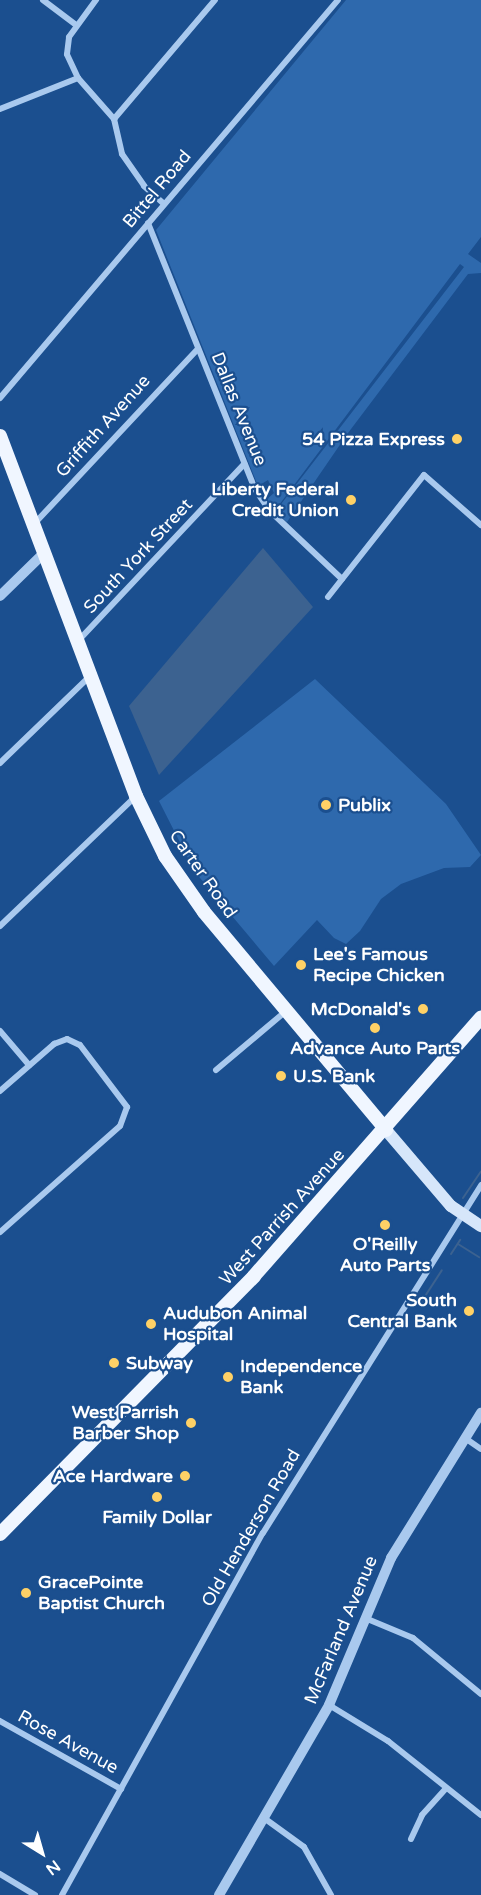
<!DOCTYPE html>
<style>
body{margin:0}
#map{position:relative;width:481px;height:1895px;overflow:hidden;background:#1b4f8f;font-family:"Varela Round",sans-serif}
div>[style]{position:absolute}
.green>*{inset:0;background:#2e69ad}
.water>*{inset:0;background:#3c6290}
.stream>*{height:2px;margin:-1px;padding:0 1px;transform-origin:1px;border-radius:1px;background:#3c6290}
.minor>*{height:6px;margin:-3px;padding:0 3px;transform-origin:3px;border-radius:3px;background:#a9c9ee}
.tertiary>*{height:10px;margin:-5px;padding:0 5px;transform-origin:5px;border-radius:5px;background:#a9c9ee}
.secondary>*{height:12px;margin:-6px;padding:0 6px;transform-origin:6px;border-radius:6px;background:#d6e6fa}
.primary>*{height:14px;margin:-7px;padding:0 7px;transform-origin:7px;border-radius:7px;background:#f0f6ff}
.dots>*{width:16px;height:16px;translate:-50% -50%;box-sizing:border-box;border:3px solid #1b4f8f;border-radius:50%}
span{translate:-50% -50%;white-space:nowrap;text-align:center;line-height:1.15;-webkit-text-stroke:4.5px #1b4f8f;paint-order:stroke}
.street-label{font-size:18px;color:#fff}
.poi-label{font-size:18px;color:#fff;font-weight:700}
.right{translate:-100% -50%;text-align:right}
.left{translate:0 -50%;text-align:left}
.north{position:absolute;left:12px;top:1823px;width:60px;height:60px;-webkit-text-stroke:4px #1b4f8f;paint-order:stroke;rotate:143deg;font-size:16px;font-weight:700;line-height:24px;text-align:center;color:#fff}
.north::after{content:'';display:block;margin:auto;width:21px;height:27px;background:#fff;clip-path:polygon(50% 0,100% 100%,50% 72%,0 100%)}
</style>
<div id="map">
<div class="green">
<i style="clip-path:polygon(346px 0,481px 0,481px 237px,468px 254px,481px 263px,481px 273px,468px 274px,348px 433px,287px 522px,275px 512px,464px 267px,460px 264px,276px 509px,267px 499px,274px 493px,268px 480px,258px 486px,156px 230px)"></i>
<i style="clip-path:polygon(315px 679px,446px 804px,481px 855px,470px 867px,444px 868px,401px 884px,381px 899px,360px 931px,346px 944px,334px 938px,317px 920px,274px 966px,195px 872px,159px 801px)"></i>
</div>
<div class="water">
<i style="clip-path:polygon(263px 548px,313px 607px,159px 775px,129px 706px)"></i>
</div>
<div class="stream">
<i style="left:463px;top:1198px;width:32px;rotate:-56deg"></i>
<i style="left:458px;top:1244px;width:25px;rotate:32deg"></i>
<i style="left:451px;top:1254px;width:17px;rotate:-57deg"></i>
<i style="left:420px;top:1304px;width:40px;rotate:-57.1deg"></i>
</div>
<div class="minor">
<i style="left:43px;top:0;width:40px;rotate:37deg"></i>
<i style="left:78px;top:78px;width:26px;rotate:-115deg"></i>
<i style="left:67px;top:54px;width:17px;rotate:-83deg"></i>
<i style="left:69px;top:37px;width:46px;rotate:-53.9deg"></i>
<i style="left:0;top:109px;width:84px;rotate:-21.7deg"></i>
<i style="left:78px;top:78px;width:55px;rotate:48.7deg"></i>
<i style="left:114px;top:119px;width:36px;rotate:77deg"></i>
<i style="left:122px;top:154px;width:39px;rotate:55deg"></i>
<i style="left:144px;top:186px;width:27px;rotate:42deg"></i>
<i style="left:114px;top:119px;width:156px;rotate:-49.7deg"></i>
<i style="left:148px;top:223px;width:287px;rotate:68.1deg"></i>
<i style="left:255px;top:489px;width:27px;rotate:56deg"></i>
<i style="left:270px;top:511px;width:99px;rotate:43.4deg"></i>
<i style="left:0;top:398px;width:522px;rotate:-49.66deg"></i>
<i style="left:34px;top:524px;width:240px;rotate:-46.9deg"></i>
<i style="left:328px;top:597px;width:155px;rotate:-51.8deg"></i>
<i style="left:424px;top:475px;width:76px;rotate:41.3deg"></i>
<i style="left:78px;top:641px;width:243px;rotate:-46.8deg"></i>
<i style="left:0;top:763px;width:125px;rotate:-44deg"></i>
<i style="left:0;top:926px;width:188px;rotate:-43.7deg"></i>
<i style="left:0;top:1031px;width:45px;rotate:49.5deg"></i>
<i style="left:216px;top:1070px;width:92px;rotate:-40.1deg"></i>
<i style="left:0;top:1091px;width:72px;rotate:-41deg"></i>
<i style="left:54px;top:1044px;width:14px;rotate:-21deg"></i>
<i style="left:67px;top:1039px;width:14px;rotate:25deg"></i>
<i style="left:80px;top:1045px;width:78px;rotate:52.8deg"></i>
<i style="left:127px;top:1107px;width:20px;rotate:110deg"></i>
<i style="left:120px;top:1126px;width:160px;rotate:138.5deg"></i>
<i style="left:465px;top:1438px;width:19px;rotate:35deg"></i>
<i style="left:365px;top:1618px;width:52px;rotate:22.6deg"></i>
<i style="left:413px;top:1638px;width:88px;rotate:39.5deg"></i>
<i style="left:329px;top:1705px;width:69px;rotate:31.4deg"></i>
<i style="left:388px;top:1741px;width:119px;rotate:38.5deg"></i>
<i style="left:0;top:1721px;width:139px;rotate:29.3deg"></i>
<i style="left:264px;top:1818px;width:49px;rotate:35.9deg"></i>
<i style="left:304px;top:1847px;width:55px;rotate:60.6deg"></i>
<i style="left:411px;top:1839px;width:26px;rotate:-65deg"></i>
<i style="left:422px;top:1815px;width:36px;rotate:-48deg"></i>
<i style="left:0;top:1874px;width:41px;rotate:31deg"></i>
<i style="left:62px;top:1895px;width:414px;rotate:-61deg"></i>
<i style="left:263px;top:1533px;width:411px;rotate:-57.9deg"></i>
</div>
<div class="tertiary">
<i style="left:0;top:596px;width:62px;rotate:-44.3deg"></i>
<i style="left:219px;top:1895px;width:220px;rotate:-59.9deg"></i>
<i style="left:329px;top:1705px;width:160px;rotate:-67.1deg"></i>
<i style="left:391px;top:1558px;width:171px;rotate:-58.2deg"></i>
</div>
<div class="secondary">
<i style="left:386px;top:1130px;width:100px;rotate:49.5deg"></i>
<i style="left:451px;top:1206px;width:36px;rotate:34deg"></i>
</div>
<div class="primary">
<i style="left:0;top:436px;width:385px;rotate:69.3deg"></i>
<i style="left:136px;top:796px;width:67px;rotate:64.2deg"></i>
<i style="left:165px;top:856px;width:68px;rotate:55.1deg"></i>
<i style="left:204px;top:912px;width:284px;rotate:50.1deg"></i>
<i style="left:0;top:1534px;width:362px;rotate:-45.4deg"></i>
<i style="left:254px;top:1276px;width:344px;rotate:-48.7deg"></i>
</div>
<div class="dots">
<i style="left:457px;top:439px;background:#ffd166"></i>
<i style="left:351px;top:500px;background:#ffd166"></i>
<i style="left:326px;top:805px;background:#ffd166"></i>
<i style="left:301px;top:965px;background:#ffd166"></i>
<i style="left:423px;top:1009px;background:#ffd166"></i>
<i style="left:375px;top:1028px;background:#ffd166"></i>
<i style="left:281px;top:1076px;background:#ffd166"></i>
<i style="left:385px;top:1225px;background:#ffd166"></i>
<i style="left:469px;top:1311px;background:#ffd166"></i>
<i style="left:151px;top:1324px;background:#ffd166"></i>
<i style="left:114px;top:1363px;background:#ffd166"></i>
<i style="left:228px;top:1377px;background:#ffd166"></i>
<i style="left:191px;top:1423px;background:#ffd166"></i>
<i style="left:185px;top:1476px;background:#ffd166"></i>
<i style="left:157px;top:1497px;background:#ffd166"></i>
<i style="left:26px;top:1593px;background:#ffd166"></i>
</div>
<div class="street-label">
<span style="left:157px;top:189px;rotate:-50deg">Bittel Road</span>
<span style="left:239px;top:409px;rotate:68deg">Dallas Avenue</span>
<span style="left:103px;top:426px;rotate:-48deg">Griffith Avenue</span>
<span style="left:138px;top:556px;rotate:-47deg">South York Street</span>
<span style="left:203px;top:874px;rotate:55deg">Carter Road</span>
<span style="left:282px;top:1217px;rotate:-48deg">West Parrish Avenue</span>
<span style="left:251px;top:1528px;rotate:-60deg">Old Henderson Road</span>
<span style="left:341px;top:1630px;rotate:-67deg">McFarland Avenue</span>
<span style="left:68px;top:1742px;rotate:29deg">Rose Avenue</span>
</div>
<div class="poi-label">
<span class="right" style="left:445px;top:439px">54 Pizza Express</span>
<span class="right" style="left:339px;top:500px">Liberty Federal<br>Credit Union</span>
<span class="left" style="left:338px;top:805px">Publix</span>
<span class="left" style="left:313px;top:965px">Lee's Famous<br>Recipe Chicken</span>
<span class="right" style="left:411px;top:1009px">McDonald's</span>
<span style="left:375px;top:1048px">Advance Auto Parts</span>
<span class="left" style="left:293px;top:1076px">U.S. Bank</span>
<span style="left:385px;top:1255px">O'Reilly<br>Auto Parts</span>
<span class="right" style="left:457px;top:1311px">South<br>Central Bank</span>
<span class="left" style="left:163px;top:1324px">Audubon Animal<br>Hospital</span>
<span class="left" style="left:126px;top:1363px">Subway</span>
<span class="left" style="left:240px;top:1377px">Independence<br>Bank</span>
<span class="right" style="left:179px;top:1423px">West Parrish<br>Barber Shop</span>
<span class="right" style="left:173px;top:1476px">Ace Hardware</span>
<span style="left:157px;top:1517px">Family Dollar</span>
<span class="left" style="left:38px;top:1593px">GracePointe<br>Baptist Church</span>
</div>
<div class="north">N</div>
</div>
